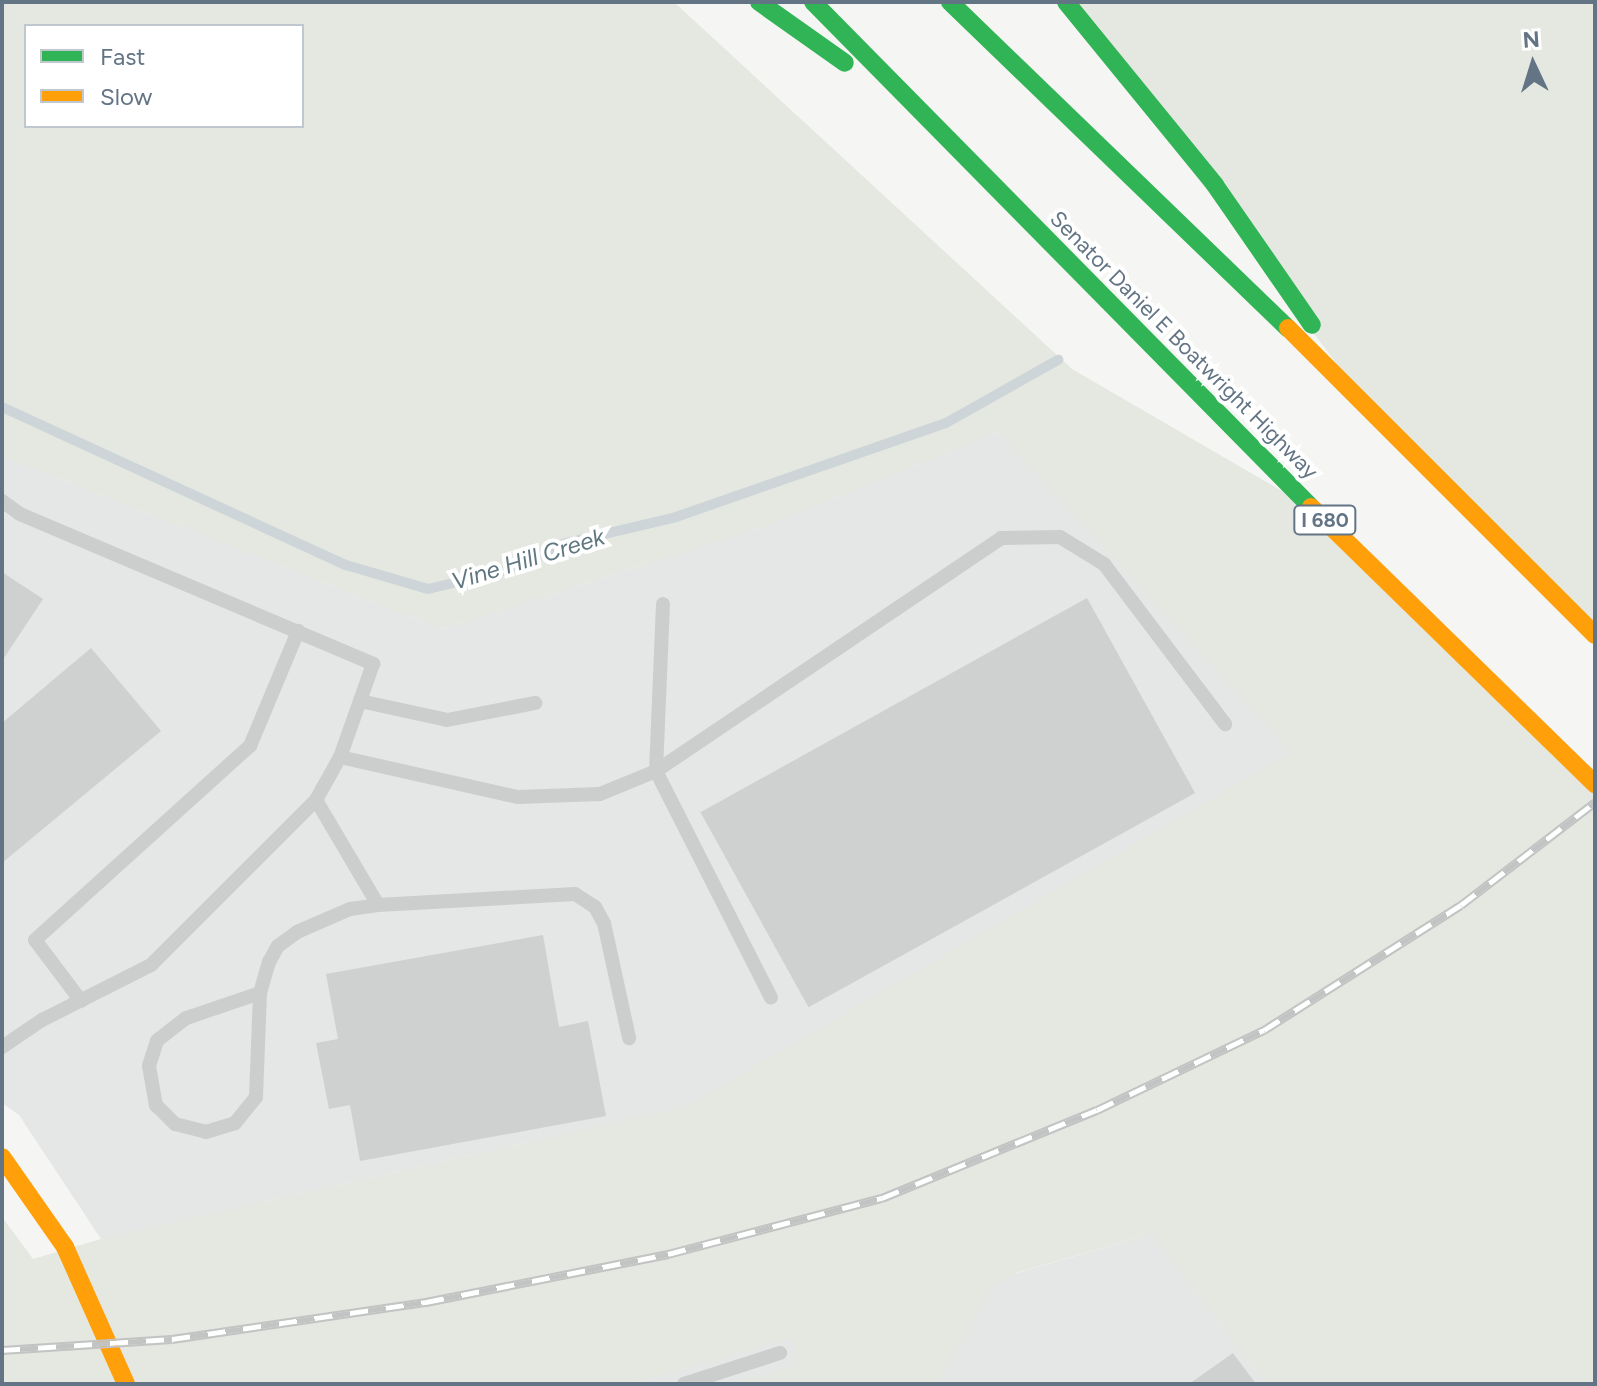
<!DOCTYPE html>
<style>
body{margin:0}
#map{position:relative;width:1597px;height:1386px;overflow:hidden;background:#f5f5f3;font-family:Figtree,sans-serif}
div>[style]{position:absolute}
.built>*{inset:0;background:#e5e6e6}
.green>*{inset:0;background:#e4e8e1}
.stream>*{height:10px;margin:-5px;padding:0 5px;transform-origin:5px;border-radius:5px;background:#cdd5d8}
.building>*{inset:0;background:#cfd0d0;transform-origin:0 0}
.lane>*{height:14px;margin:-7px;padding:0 7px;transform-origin:7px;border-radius:7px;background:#cccece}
.fast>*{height:18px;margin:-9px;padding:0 9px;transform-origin:9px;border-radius:9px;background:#30b455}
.slow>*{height:18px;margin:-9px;padding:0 9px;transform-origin:9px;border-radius:9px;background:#ff9f0a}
.rail>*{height:9px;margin-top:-4.5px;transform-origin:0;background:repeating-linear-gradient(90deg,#fff 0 18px,#c2c4c4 0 36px);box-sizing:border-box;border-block:2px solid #c2c4c4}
span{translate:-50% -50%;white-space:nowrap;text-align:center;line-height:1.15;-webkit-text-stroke:8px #fff;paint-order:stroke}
.shield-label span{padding:2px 6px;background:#fff;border:2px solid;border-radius:6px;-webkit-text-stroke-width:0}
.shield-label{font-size:20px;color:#637485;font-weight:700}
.street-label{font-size:22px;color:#637485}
.water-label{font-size:24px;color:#5f7781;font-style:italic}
.frame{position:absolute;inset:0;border:4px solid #637485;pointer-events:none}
.legend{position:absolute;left:24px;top:24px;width:280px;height:104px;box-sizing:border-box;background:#fff;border:2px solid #c1c7ce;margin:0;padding:10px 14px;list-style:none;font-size:24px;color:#637485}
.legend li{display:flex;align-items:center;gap:16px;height:40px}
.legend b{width:40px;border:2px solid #c1c7ce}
.north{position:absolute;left:1493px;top:24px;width:80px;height:80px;-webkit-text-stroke:6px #fff;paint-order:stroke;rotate:356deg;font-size:22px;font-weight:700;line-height:32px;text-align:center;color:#637485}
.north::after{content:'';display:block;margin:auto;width:28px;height:36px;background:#637485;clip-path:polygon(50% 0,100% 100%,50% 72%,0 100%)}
</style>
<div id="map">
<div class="built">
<i style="clip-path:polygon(998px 432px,1292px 752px,688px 1106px,101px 1239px,19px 1115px,2px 1103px,2px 456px,442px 629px,762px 527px)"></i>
<i style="clip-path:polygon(1152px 1234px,1266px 1384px,631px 1384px)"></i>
</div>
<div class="green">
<i style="clip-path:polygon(evenodd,2px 2px,674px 2px,1072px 369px,1313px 509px,1595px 784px,1595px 1384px,1266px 1384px,1152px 1234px,1015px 1273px,992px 1287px,937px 1384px,729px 1384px,798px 1365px,793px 1338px,631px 1384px,2px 1384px,2px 1217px,33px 1259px,101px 1239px,687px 1106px,1291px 752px,998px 432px,762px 527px,442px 629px,2px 456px,2px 2px,26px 26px,302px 26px,302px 126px,26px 126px,26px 26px)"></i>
<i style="clip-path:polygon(1066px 2px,1595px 2px,1595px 638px,1366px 403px)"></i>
</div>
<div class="stream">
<i style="left:2px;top:407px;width:379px;rotate:24.7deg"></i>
<i style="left:346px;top:565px;width:85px;rotate:16.3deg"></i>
<i style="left:428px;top:589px;width:77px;rotate:-13.5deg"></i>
<i style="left:503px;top:571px;width:69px;rotate:-24deg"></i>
<i style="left:566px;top:543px;width:110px;rotate:-13.2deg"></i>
<i style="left:673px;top:518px;width:289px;rotate:-19.2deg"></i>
<i style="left:946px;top:423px;width:129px;rotate:-29.4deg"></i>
</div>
<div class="building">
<i style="clip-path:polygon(2px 572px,43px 599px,2px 661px)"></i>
<i style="left:1087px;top:598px;width:223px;height:442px;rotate:61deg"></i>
<i style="clip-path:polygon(91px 648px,161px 731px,2px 863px,2px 723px)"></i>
<i style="clip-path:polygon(543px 935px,559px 1027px,588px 1021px,606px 1116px,360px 1161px,350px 1105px,329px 1109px,316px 1043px,338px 1039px,326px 974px)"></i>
<i style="clip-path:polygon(1233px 1353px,1256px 1384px,1189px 1384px)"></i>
</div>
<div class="lane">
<i style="left:2px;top:501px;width:22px;rotate:36deg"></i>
<i style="left:20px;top:514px;width:384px;rotate:23deg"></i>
<i style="left:373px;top:664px;width:99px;rotate:109.5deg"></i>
<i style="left:340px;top:757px;width:49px;rotate:119.2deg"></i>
<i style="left:316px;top:800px;width:233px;rotate:135deg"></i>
<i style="left:151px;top:965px;width:122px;rotate:153.2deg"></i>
<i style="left:42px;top:1020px;width:48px;rotate:146deg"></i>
<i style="left:663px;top:604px;width:167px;rotate:92.4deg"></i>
<i style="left:656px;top:771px;width:254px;rotate:63.1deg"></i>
<i style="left:360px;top:701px;width:89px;rotate:12.3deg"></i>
<i style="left:447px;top:720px;width:90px;rotate:-10.9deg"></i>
<i style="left:340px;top:757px;width:182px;rotate:12.7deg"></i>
<i style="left:518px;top:797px;width:82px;rotate:-2.1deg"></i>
<i style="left:600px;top:794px;width:61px;rotate:-22.3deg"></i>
<i style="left:656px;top:771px;width:416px;rotate:-34deg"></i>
<i style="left:1001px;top:538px;width:59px;rotate:-1deg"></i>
<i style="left:1060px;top:537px;width:52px;rotate:31.5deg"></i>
<i style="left:1104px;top:564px;width:201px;rotate:52.9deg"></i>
<i style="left:316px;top:800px;width:122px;rotate:59.4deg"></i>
<i style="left:378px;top:905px;width:197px;rotate:-3.2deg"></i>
<i style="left:575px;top:894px;width:24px;rotate:33deg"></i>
<i style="left:595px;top:907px;width:18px;rotate:61deg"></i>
<i style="left:604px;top:923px;width:118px;rotate:77.7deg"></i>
<i style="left:260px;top:993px;width:78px;rotate:161.3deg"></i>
<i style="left:186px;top:1018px;width:37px;rotate:142deg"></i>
<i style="left:157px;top:1041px;width:26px;rotate:108deg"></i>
<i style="left:149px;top:1066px;width:40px;rotate:80deg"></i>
<i style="left:156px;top:1105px;width:27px;rotate:45deg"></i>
<i style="left:175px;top:1124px;width:32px;rotate:14deg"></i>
<i style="left:206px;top:1132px;width:30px;rotate:-17deg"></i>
<i style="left:235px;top:1123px;width:33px;rotate:-51deg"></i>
<i style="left:256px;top:1097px;width:104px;rotate:-87.8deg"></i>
<i style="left:260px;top:993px;width:32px;rotate:-74deg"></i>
<i style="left:269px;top:962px;width:18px;rotate:-61deg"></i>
<i style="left:278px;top:946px;width:24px;rotate:-36deg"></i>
<i style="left:297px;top:932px;width:58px;rotate:-23.5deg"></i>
<i style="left:350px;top:909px;width:28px;rotate:-8deg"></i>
<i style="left:81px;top:1001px;width:76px;rotate:-127deg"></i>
<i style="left:35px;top:940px;width:290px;rotate:-42.1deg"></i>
<i style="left:250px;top:746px;width:125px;rotate:-67.3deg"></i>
<i style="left:684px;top:1384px;width:101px;rotate:-17.9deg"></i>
</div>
<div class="fast">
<i style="left:759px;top:2px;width:105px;rotate:35.3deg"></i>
<i style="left:813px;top:2px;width:709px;rotate:45.4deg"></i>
<i style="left:950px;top:2px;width:470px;rotate:44deg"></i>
<i style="left:1066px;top:2px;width:236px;rotate:50.8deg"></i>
<i style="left:1215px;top:185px;width:170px;rotate:55.3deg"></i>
</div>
<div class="slow">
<i style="left:1288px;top:328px;width:434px;rotate:45deg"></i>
<i style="left:1311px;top:507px;width:397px;rotate:44.3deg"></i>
<i style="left:2px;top:1157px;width:110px;rotate:55deg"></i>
<i style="left:65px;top:1247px;width:150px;rotate:66deg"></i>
</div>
<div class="rail">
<i style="left:2px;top:1350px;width:170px;rotate:-3.7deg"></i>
<i style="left:172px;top:1339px;width:257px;rotate:-8.3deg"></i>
<i style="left:426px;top:1302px;width:247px;rotate:-11.2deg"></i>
<i style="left:668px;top:1254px;width:221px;rotate:-14.7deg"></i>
<i style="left:882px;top:1198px;width:232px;rotate:-22.3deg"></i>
<i style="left:1097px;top:1110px;width:185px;rotate:-25.6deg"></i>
<i style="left:1264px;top:1030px;width:233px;rotate:-32.4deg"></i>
<i style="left:1461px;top:905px;width:169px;rotate:-37.5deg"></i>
</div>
<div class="shield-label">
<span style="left:1325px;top:520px">I 680</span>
</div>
<div class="street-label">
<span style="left:1184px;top:345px;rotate:45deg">Senator Daniel E Boatwright Highway</span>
</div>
<div class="water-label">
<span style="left:528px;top:559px;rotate:-17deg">Vine Hill Creek</span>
</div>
<div class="frame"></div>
<ul class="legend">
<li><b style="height:10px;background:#30b455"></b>Fast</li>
<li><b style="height:10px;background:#ff9f0a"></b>Slow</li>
</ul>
<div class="north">N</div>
</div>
